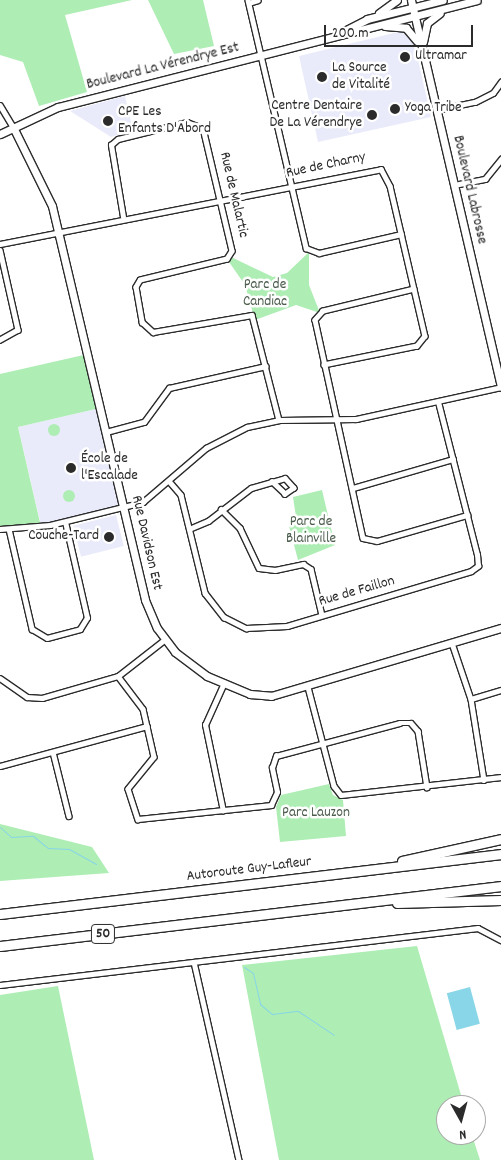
<!DOCTYPE html>
<meta charset="utf-8">
<style>
body{margin:0}
#map{position:relative;width:501px;height:1160px;overflow:hidden;background:#fff;font-family:Dekko,sans-serif}
div>[style]{position:absolute}
.built>*{inset:0;background:#eaebfa;transform-origin:0 0}
.green>*{inset:0;background:#aeedb4}
.round{border-radius:50%}
.water>*{inset:0;background:#88d6e7;transform-origin:0 0}
.stream>*{height:1px;margin:-0.5px;padding:0 0.5px;transform-origin:0.5px;border-radius:0.5px;background:#88d6e7}
.roads{filter:drop-shadow(1px 0 #2b2b2b) drop-shadow(-1px 0 #2b2b2b) drop-shadow(0 1px #2b2b2b) drop-shadow(0 -1px #2b2b2b)}
.street>*{height:4.5px;margin:-2.25px;padding:0 2.25px;transform-origin:2.25px;border-radius:2.25px;background:#fff}
.secondary>*{height:7px;margin:-3.5px;padding:0 3.5px;transform-origin:3.5px;border-radius:3.5px;background:#fff}
.highway>*{height:9px;margin:-4.5px;padding:0 4.5px;transform-origin:4.5px;border-radius:4.5px;background:#fff}
.dots>*{width:14px;height:14px;translate:-50% -50%;box-sizing:border-box;border:2px solid #fff;border-radius:50%}
span{translate:-50% -50%;white-space:nowrap;text-align:center;line-height:1.15;-webkit-text-stroke:5px #fff;paint-order:stroke}
.shield-label span{padding:1px 4px;background:#fff;border:1px solid;border-radius:4px;-webkit-text-stroke-width:0}
.shield-label{font-size:14px;color:#2b2b2b;font-weight:700}
.poi-label{font-size:15px;color:#2b2b2b}
.left{translate:0 -50%;text-align:left}
.right{translate:-100% -50%;text-align:right}
.street-label{font-size:15px;color:#2b2b2b}
.park-label{font-size:15px;color:#4c5c4d}
.north{position:absolute;left:436px;top:1095px;width:50px;height:50px;box-sizing:border-box;background:#fff;border:1px solid #aaa;border-radius:50%;rotate:173deg;font-size:14px;font-weight:700;line-height:20px;text-align:center;color:#2b2b2b}
.north::after{content:'';display:block;margin:auto;width:18px;height:22px;background:#2b2b2b;clip-path:polygon(50% 0,100% 100%,50% 72%,0 100%)}
.scale{position:absolute;left:324px;top:25px;width:149px;height:22px;box-sizing:border-box;border:2px solid #2b2b2b;border-top:0;padding-left:6px;font-size:15px;line-height:18px;white-space:nowrap;color:#2b2b2b;-webkit-text-stroke:4px #fff;paint-order:stroke}
</style>
<div id="map">
<div class="built">
<i style="clip-path:polygon(402px 31px,411px 38px,417px 55px,431px 117px,318px 142px,299px 56px)"></i>
<i style="clip-path:polygon(125px 96px,133px 130px,111px 137px,70px 111px)"></i>
<i style="left:100px;top:408px;width:103px;height:84px;rotate:77deg"></i>
<i style="left:116px;top:515px;width:32px;height:44px;rotate:76deg"></i>
</div>
<div class="green">
<i style="clip-path:polygon(0 0,132px 0,65px 15px,87px 92px,39px 106px,23px 62px,0 55px)"></i>
<i style="clip-path:polygon(148px 0,203px 0,214px 46px,174px 54px)"></i>
<i style="clip-path:polygon(309px 252px,309px 285px,320px 313px,296px 305px,255px 320px,245px 285px,227px 259px,229px 256px,273px 277px,287px 273px)"></i>
<i style="clip-path:polygon(88px 354px,100px 408px,18px 427px,41px 527px,0 529px,0 374px)"></i>
<i class="round" style="left:48px;top:424px;width:12px;height:12px"></i>
<i class="round" style="left:63px;top:490px;width:12px;height:12px"></i>
<i style="clip-path:polygon(322px 490px,335px 545px,298px 560px,289px 526px,296px 517px,293px 497px)"></i>
<i style="clip-path:polygon(329px 784px,333px 795px,343px 800px,346px 836px,280px 842px,276px 807px,281px 795px)"></i>
<i style="clip-path:polygon(0 824px,92px 847px,109px 873px,0 881px)"></i>
<i style="clip-path:polygon(417px 946px,464px 1105px,446px 1105px,446px 1135px,472px 1135px,480px 1160px,279px 1160px,242px 965px)"></i>
<i style="clip-path:polygon(58px 986px,94px 1160px,0 1160px,0 995px)"></i>
</div>
<div class="water">
<i style="left:470px;top:987px;width:38px;height:24px;rotate:75deg"></i>
</div>
<div class="stream">
<i style="left:0;top:827px;width:15px;rotate:42deg"></i>
<i style="left:11px;top:837px;width:22px;rotate:-3deg"></i>
<i style="left:33px;top:836px;width:19px;rotate:39deg"></i>
<i style="left:48px;top:848px;width:21px;rotate:3deg"></i>
<i style="left:69px;top:849px;width:31px;rotate:29deg"></i>
<i style="left:244px;top:967px;width:11px;rotate:34deg"></i>
<i style="left:253px;top:973px;width:32px;rotate:77deg"></i>
<i style="left:260px;top:1004px;width:16px;rotate:40deg"></i>
<i style="left:272px;top:1014px;width:26px;rotate:-7deg"></i>
<i style="left:298px;top:1011px;width:43px;rotate:33.7deg"></i>
</div>
<div class="roads">
<div class="street">
<i style="left:248px;top:0;width:255px;rotate:76.8deg"></i>
<i style="left:306px;top:248px;width:14px;rotate:21deg"></i>
<i style="left:319px;top:253px;width:84px;rotate:-13deg"></i>
<i style="left:249px;top:3px;width:9px;rotate:-18deg"></i>
<i style="left:0;top:105px;width:26px;rotate:59deg"></i>
<i style="left:436px;top:110px;width:40px;rotate:-12deg"></i>
<i style="left:475px;top:102px;width:20px;rotate:-27deg"></i>
<i style="left:493px;top:93px;width:14px;rotate:-54deg"></i>
<i style="left:454px;top:185px;width:32px;rotate:-11deg"></i>
<i style="left:485px;top:179px;width:26px;rotate:-51deg"></i>
<i style="left:123px;top:217px;width:73px;rotate:-99.5deg"></i>
<i style="left:111px;top:145px;width:9px;rotate:-41deg"></i>
<i style="left:118px;top:139px;width:71px;rotate:-13.8deg"></i>
<i style="left:187px;top:122px;width:17px;rotate:21deg"></i>
<i style="left:203px;top:128px;width:126px;rotate:76.7deg"></i>
<i style="left:232px;top:251px;width:9px;rotate:122deg"></i>
<i style="left:227px;top:259px;width:89px;rotate:166.4deg"></i>
<i style="left:140px;top:280px;width:8px;rotate:120deg"></i>
<i style="left:136px;top:287px;width:36px;rotate:80deg"></i>
<i style="left:142px;top:322px;width:15px;rotate:42deg"></i>
<i style="left:153px;top:332px;width:100px;rotate:-9.7deg"></i>
<i style="left:252px;top:315px;width:108px;rotate:75.6deg"></i>
<i style="left:0;top:244px;width:388px;rotate:-11.1deg"></i>
<i style="left:381px;top:169px;width:19px;rotate:62deg"></i>
<i style="left:390px;top:186px;width:154px;rotate:76.9deg"></i>
<i style="left:425px;top:336px;width:13px;rotate:129deg"></i>
<i style="left:417px;top:346px;width:95px;rotate:168.5deg"></i>
<i style="left:0;top:250px;width:82px;rotate:77.3deg"></i>
<i style="left:18px;top:330px;width:21px;rotate:151deg"></i>
<i style="left:414px;top:289px;width:94px;rotate:166.4deg"></i>
<i style="left:323px;top:311px;width:12px;rotate:132deg"></i>
<i style="left:315px;top:320px;width:223px;rotate:77.6deg"></i>
<i style="left:363px;top:538px;width:14px;rotate:12deg"></i>
<i style="left:377px;top:541px;width:94px;rotate:-16.1deg"></i>
<i style="left:106px;top:432px;width:39px;rotate:-15deg"></i>
<i style="left:144px;top:422px;width:42px;rotate:-53.7deg"></i>
<i style="left:169px;top:388px;width:99px;rotate:-12.8deg"></i>
<i style="left:169px;top:481px;width:18px;rotate:49deg"></i>
<i style="left:181px;top:495px;width:101px;rotate:76.2deg"></i>
<i style="left:205px;top:593px;width:31px;rotate:52deg"></i>
<i style="left:224px;top:617px;width:25px;rotate:27deg"></i>
<i style="left:246px;top:628px;width:41px;rotate:-2.8deg"></i>
<i style="left:287px;top:626px;width:192px;rotate:-16.6deg"></i>
<i style="left:471px;top:571px;width:9px;rotate:-36deg"></i>
<i style="left:478px;top:566px;width:11px;rotate:-95deg"></i>
<i style="left:477px;top:555px;width:158px;rotate:-104.3deg"></i>
<i style="left:353px;top:488px;width:104px;rotate:-16.2deg"></i>
<i style="left:221px;top:509px;width:27px;rotate:45deg"></i>
<i style="left:240px;top:528px;width:44px;rotate:64.6deg"></i>
<i style="left:259px;top:568px;width:16px;rotate:7deg"></i>
<i style="left:275px;top:570px;width:29px;rotate:-12deg"></i>
<i style="left:303px;top:564px;width:9px;rotate:32deg"></i>
<i style="left:311px;top:569px;width:47px;rotate:76.6deg"></i>
<i style="left:0;top:529px;width:50px;rotate:-4.6deg"></i>
<i style="left:50px;top:525px;width:96px;rotate:-13.9deg"></i>
<i style="left:143px;top:502px;width:83px;rotate:-40.6deg"></i>
<i style="left:206px;top:448px;width:46px;rotate:-27.1deg"></i>
<i style="left:247px;top:427px;width:33px;rotate:-12deg"></i>
<i style="left:279px;top:420px;width:77px;rotate:-0.7deg"></i>
<i style="left:356px;top:419px;width:148px;rotate:-12.4deg"></i>
<i style="left:9px;top:529px;width:103px;rotate:77deg"></i>
<i style="left:32px;top:629px;width:17px;rotate:31deg"></i>
<i style="left:47px;top:638px;width:34px;rotate:-15deg"></i>
<i style="left:80px;top:629px;width:13px;rotate:-58deg"></i>
<i style="left:87px;top:618px;width:98px;rotate:-102.9deg"></i>
<i style="left:189px;top:529px;width:21px;rotate:-23deg"></i>
<i style="left:208px;top:521px;width:54px;rotate:-37.5deg"></i>
<i style="left:251px;top:488px;width:35px;rotate:-16deg"></i>
<i style="left:285px;top:478px;width:13px;rotate:48deg"></i>
<i style="left:294px;top:488px;width:11px;rotate:146deg"></i>
<i style="left:285px;top:494px;width:18px;rotate:-137deg"></i>
<i style="left:452px;top:643px;width:59px;rotate:71.3deg"></i>
<i style="left:471px;top:699px;width:82px;rotate:80.9deg"></i>
<i style="left:118px;top:676px;width:41px;rotate:52.9deg"></i>
<i style="left:143px;top:709px;width:49px;rotate:77.1deg"></i>
<i style="left:154px;top:757px;width:41px;rotate:129.1deg"></i>
<i style="left:128px;top:789px;width:32px;rotate:72deg"></i>
<i style="left:138px;top:819px;width:134px;rotate:-6deg"></i>
<i style="left:271px;top:805px;width:14px;rotate:-65deg"></i>
<i style="left:277px;top:792px;width:25px;rotate:-102deg"></i>
<i style="left:272px;top:768px;width:13px;rotate:-72deg"></i>
<i style="left:276px;top:756px;width:128px;rotate:-14.9deg"></i>
<i style="left:400px;top:723px;width:11px"></i>
<i style="left:411px;top:723px;width:11px;rotate:49deg"></i>
<i style="left:418px;top:731px;width:57px;rotate:80.9deg"></i>
<i style="left:0;top:678px;width:33px;rotate:35deg"></i>
<i style="left:27px;top:697px;width:15px;rotate:4deg"></i>
<i style="left:42px;top:698px;width:79px;rotate:-16.1deg"></i>
<i style="left:118px;top:676px;width:58px;rotate:-38deg"></i>
<i style="left:308px;top:687px;width:102px;rotate:75.3deg"></i>
<i style="left:334px;top:786px;width:11px;rotate:52deg"></i>
<i style="left:341px;top:795px;width:161px;rotate:-6.4deg"></i>
<i style="left:471px;top:699px;width:31px;rotate:-17deg"></i>
<i style="left:53px;top:752px;width:66px;rotate:76deg"></i>
<i style="left:0;top:766px;width:152px;rotate:-15.2deg"></i>
<i style="left:223px;top:811px;width:88px;rotate:-101.8deg"></i>
<i style="left:205px;top:725px;width:46px;rotate:-65.7deg"></i>
<i style="left:194px;top:962px;width:203px;rotate:77.2deg"></i>
<i style="left:0;top:985px;width:481px;rotate:-6.8deg"></i>
<i style="left:478px;top:928px;width:26px;rotate:28deg"></i>
</div>
<div class="secondary">
<i style="left:411px;top:0;width:397px;rotate:76.9deg"></i>
<i style="left:379px;top:13px;width:22px;rotate:-36deg"></i>
<i style="left:385px;top:26px;width:21px;rotate:5deg"></i>
<i style="left:406px;top:28px;width:17px;rotate:50deg"></i>
<i style="left:342px;top:32px;width:28px;rotate:-27deg"></i>
<i style="left:367px;top:19px;width:78px;rotate:-14deg"></i>
<i style="left:423px;top:42px;width:19px;rotate:-78deg"></i>
<i style="left:427px;top:23px;width:16px;rotate:-38deg"></i>
<i style="left:13px;top:127px;width:88px;rotate:63.7deg"></i>
<i style="left:52px;top:206px;width:405px;rotate:76.7deg"></i>
<i style="left:145px;top:600px;width:30px;rotate:67deg"></i>
<i style="left:157px;top:628px;width:30px;rotate:53deg"></i>
<i style="left:175px;top:652px;width:40px;rotate:37deg"></i>
<i style="left:207px;top:676px;width:47px;rotate:22.7deg"></i>
<i style="left:250px;top:694px;width:21px;rotate:5deg"></i>
<i style="left:271px;top:696px;width:240px;rotate:-16.5deg"></i>
<i style="left:0;top:134px;width:64px;rotate:-25deg"></i>
<i style="left:58px;top:107px;width:432px;rotate:-14.3deg"></i>
</div>
<div class="highway">
<i style="left:402px;top:861px;width:101px;rotate:-12.5deg"></i>
<i style="left:397px;top:903px;width:104px;rotate:-1.7deg"></i>
<i style="left:0;top:914px;width:505px;rotate:-6.83deg"></i>
<i style="left:0;top:946px;width:505px;rotate:-6.83deg"></i>
</div>
</div>
<div class="dots">
<i style="left:405px;top:57px;background:#2b2b2b"></i>
<i style="left:322px;top:77px;background:#2b2b2b"></i>
<i style="left:395px;top:109px;background:#2b2b2b"></i>
<i style="left:372px;top:115px;background:#2b2b2b"></i>
<i style="left:108px;top:121px;background:#2b2b2b"></i>
<i style="left:71px;top:468px;background:#2b2b2b"></i>
<i style="left:109px;top:537px;background:#2b2b2b"></i>
</div>
<div class="shield-label">
<span style="left:103px;top:934px">50</span>
</div>
<div class="poi-label">
<span class="left" style="left:415px;top:57px">Ultramar</span>
<span class="left" style="left:332px;top:77px">La Source<br>de Vitalité</span>
<span class="right" style="left:362px;top:115px">Centre Dentaire<br>De La Vérendrye</span>
<span class="left" style="left:405px;top:109px">Yoga Tribe</span>
<span class="left" style="left:118px;top:121px">CPE Les<br>Enfants D'Abord</span>
<span class="left" style="left:81px;top:468px">École de<br>l'Escalade</span>
<span class="right" style="left:99px;top:537px">Couche-Tard</span>
</div>
<div class="street-label">
<span style="left:163px;top:67px;rotate:-14deg">Boulevard La Vérendrye Est</span>
<span style="left:326px;top:166px;rotate:-12deg">Rue de Charny</span>
<span style="left:469px;top:190px;rotate:77deg">Boulevard Labrosse</span>
<span style="left:233px;top:195px;rotate:77deg">Rue de Malartic</span>
<span style="left:146px;top:543px;rotate:77deg">Rue Davidson Est</span>
<span style="left:357px;top:592px;rotate:-16deg">Rue de Faillon</span>
<span style="left:249px;top:870px;rotate:-7deg">Autoroute Guy-Lafleur</span>
</div>
<div class="park-label">
<span style="left:265px;top:294px">Parc de<br>Candiac</span>
<span style="left:311px;top:531px">Parc de<br>Blainville</span>
<span style="left:316px;top:814px">Parc Lauzon</span>
</div>
<div class="north">N</div>
<div class="scale">200 m</div>
</div>
